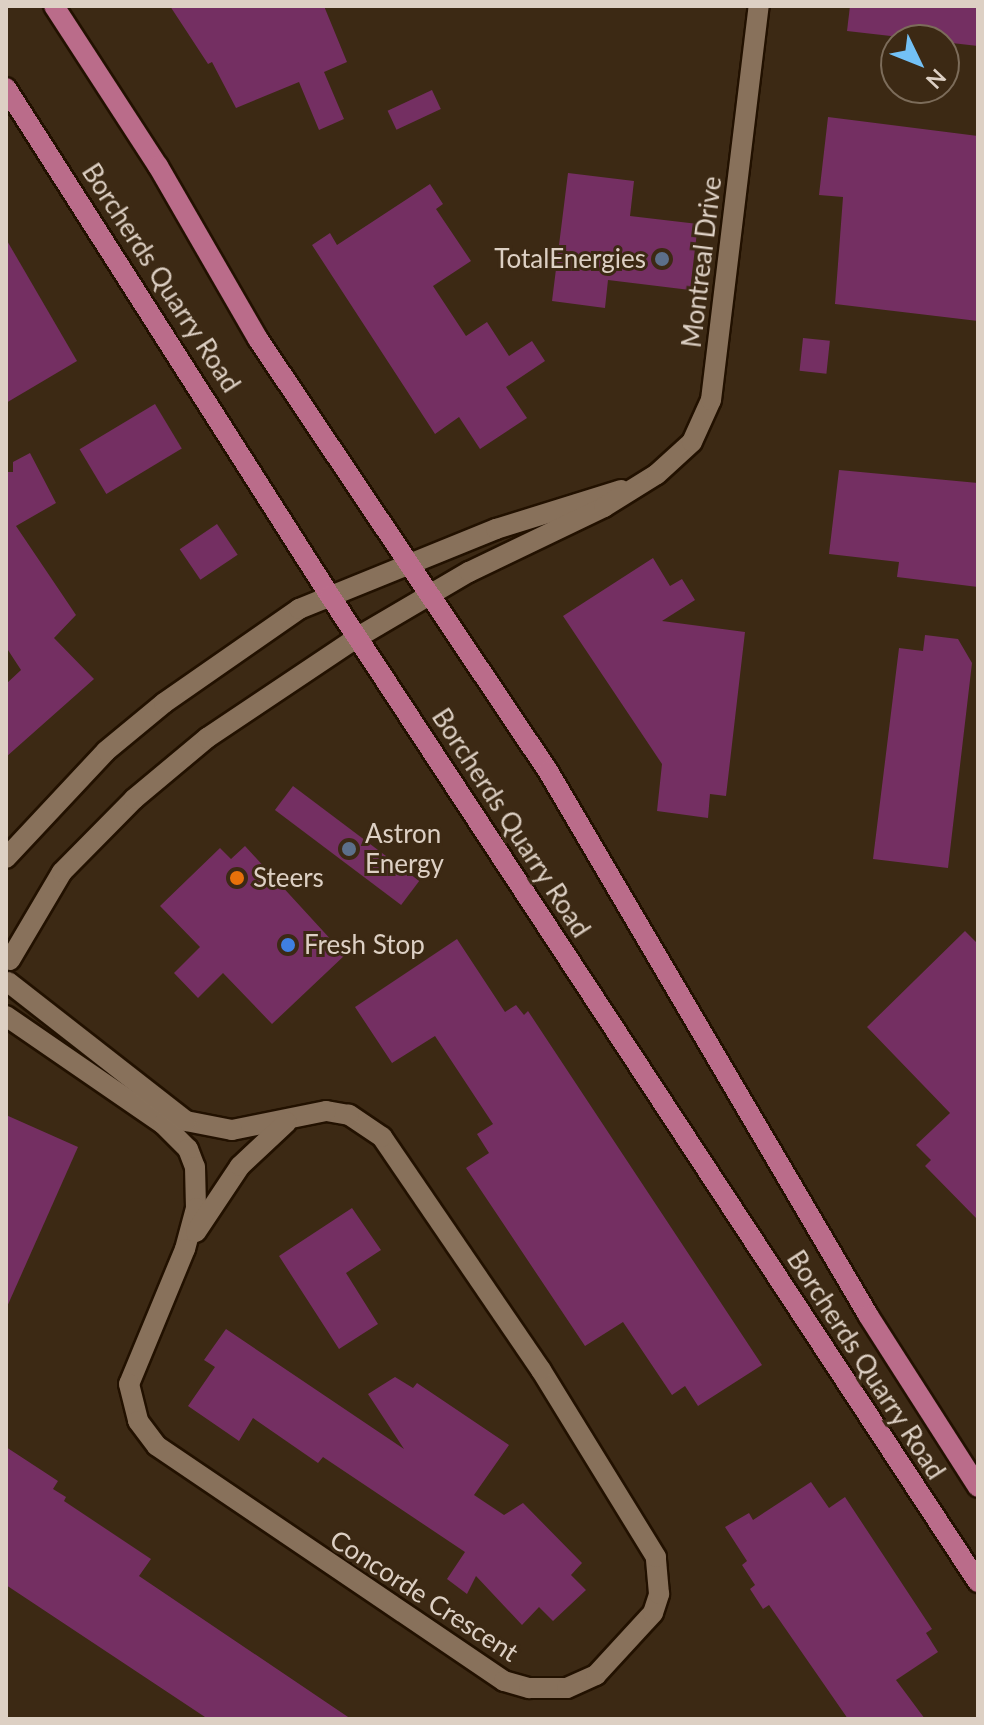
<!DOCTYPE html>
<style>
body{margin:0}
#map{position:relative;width:984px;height:1725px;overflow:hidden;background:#3c2914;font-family:Lato,sans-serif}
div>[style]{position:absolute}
.building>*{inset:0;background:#742f62;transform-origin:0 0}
.roads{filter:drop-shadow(2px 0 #210) drop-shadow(-2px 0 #210) drop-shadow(0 2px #210) drop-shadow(0 -2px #210)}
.minor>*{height:20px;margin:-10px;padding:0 10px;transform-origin:10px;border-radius:10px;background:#88715b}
.major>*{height:20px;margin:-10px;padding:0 10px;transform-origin:10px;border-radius:10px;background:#ba6c8a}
.dots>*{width:22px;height:22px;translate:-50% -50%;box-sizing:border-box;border:4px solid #3c2914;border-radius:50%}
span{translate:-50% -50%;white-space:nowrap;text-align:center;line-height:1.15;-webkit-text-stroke:6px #3c2914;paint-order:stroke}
.poi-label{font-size:26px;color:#ddd0c4}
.right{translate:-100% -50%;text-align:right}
.left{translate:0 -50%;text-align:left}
.street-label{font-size:26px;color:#ddd0c4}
.frame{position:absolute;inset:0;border:8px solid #ddd0c4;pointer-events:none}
.north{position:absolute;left:880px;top:24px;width:80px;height:80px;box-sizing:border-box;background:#3c2914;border:2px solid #7c6c5a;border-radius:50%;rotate:133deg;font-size:22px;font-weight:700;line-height:32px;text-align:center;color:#ddd0c4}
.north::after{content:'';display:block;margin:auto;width:28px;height:36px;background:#73c1f6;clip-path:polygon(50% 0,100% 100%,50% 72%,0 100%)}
</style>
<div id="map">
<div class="building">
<i style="clip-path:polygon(170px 6px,324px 6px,347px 62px,324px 72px,344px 119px,319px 130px,299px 82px,236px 108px,212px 62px,208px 64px)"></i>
<i style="clip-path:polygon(850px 6px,978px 6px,978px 46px,847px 31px)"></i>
<i style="left:432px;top:90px;width:21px;height:49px;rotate:65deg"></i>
<i style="clip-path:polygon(828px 117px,978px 136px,978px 321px,835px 304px,843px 197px,819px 195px)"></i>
<i style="clip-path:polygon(568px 173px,634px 181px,630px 216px,698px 224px,690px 290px,608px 280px,605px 308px,552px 301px)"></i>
<i style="clip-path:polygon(430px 184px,443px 204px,436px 209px,471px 261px,433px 286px,466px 336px,487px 322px,509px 356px,532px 341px,545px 361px,506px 387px,527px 418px,480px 449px,459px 417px,435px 434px,312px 245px,330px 233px,337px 245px)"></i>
<i style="clip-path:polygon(6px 239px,77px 361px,6px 403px)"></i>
<i style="left:803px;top:338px;width:27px;height:33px;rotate:6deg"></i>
<i style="left:155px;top:404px;width:52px;height:88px;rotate:59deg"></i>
<i style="clip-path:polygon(30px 453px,56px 503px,16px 526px,76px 615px,54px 638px,94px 679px,6px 757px,6px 684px,21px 670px,6px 647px,6px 472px,13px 472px,13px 462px)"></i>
<i style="clip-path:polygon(839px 470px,978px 483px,978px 587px,897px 577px,899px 562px,829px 554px)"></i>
<i style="left:217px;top:524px;width:37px;height:45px;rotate:56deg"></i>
<i style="clip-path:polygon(653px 558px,670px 586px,682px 579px,695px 600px,662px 621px,745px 632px,726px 796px,710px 794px,708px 818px,657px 811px,662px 764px,563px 616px)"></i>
<i style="clip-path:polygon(925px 635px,958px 639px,972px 663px,948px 868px,873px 859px,899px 648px,923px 651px)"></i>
<i style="left:293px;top:786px;width:158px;height:30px;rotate:37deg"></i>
<i style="clip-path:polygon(245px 846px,345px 955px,272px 1024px,223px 973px,198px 998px,174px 973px,200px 947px,160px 906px,220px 848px,231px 859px)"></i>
<i style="clip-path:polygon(965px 931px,978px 944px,978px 1220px,925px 1166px,931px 1160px,916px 1145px,950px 1113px,867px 1027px)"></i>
<i style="clip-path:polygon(457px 939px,505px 1012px,516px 1005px,524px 1015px,528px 1011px,762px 1365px,698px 1406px,685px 1386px,672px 1395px,623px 1322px,585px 1346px,466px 1168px,489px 1153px,477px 1134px,493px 1124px,435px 1036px,392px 1063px,355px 1007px)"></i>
<i style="clip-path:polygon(6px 1115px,78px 1147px,6px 1309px)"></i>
<i style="clip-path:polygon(352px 1208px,381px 1250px,346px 1273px,378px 1324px,339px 1349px,279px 1256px)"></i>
<i style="clip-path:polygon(226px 1329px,404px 1449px,368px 1394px,395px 1377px,413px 1388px,417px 1383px,509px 1445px,474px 1495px,504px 1515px,523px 1503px,582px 1563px,571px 1575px,586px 1590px,553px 1621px,539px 1607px,522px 1625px,476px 1576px,467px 1594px,447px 1579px,465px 1552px,323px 1457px,318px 1463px,253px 1418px,239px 1441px,188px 1406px,215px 1367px,204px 1360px)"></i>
<i style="clip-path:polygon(6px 1447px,58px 1481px,53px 1489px,66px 1497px,64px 1501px,151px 1559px,139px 1576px,351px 1719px,208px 1719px,6px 1585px)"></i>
<i style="clip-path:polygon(811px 1482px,829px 1508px,845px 1497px,932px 1629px,926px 1633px,938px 1652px,896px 1680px,925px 1719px,848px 1719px,769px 1605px,763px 1609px,750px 1589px,755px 1585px,742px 1565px,747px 1561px,725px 1527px,749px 1513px,753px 1520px)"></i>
</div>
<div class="roads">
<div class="minor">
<i style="left:6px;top:858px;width:146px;rotate:-46.9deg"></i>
<i style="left:106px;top:751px;width:75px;rotate:-39.6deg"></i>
<i style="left:164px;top:703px;width:165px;rotate:-34.8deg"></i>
<i style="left:299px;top:609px;width:213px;rotate:-22.1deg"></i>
<i style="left:496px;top:529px;width:131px;rotate:-17.3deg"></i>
<i style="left:10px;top:960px;width:102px;rotate:-59.4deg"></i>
<i style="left:62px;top:872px;width:103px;rotate:-45.4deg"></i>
<i style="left:134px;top:799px;width:95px;rotate:-39.9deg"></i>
<i style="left:207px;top:738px;width:182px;rotate:-33.8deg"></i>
<i style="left:358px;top:637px;width:129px;rotate:-30.4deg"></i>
<i style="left:469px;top:572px;width:150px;rotate:-25.7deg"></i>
<i style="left:604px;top:507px;width:62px;rotate:-31.9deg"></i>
<i style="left:657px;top:474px;width:47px;rotate:-42.4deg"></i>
<i style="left:692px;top:442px;width:46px;rotate:-65.7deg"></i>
<i style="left:711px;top:400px;width:397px;rotate:-83.1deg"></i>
<i style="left:6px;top:1016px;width:191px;rotate:34.5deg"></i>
<i style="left:163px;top:1124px;width:35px;rotate:45deg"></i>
<i style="left:188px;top:1149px;width:19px;rotate:69deg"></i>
<i style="left:195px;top:1167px;width:41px;rotate:88.6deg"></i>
<i style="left:196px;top:1208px;width:42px;rotate:105deg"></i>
<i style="left:185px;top:1249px;width:146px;rotate:112.5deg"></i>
<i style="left:129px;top:1384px;width:38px;rotate:76deg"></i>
<i style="left:138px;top:1421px;width:31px;rotate:53deg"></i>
<i style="left:157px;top:1446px;width:419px;rotate:34.1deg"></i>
<i style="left:504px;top:1681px;width:26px;rotate:16deg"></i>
<i style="left:529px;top:1688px;width:38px"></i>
<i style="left:567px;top:1688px;width:32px;rotate:-24deg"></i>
<i style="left:596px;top:1675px;width:84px;rotate:-47.4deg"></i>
<i style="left:653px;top:1613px;width:20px;rotate:-72deg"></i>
<i style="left:659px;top:1594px;width:37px;rotate:-95deg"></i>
<i style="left:656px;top:1557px;width:220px;rotate:-121.6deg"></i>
<i style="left:541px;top:1370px;width:282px;rotate:-124.3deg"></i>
<i style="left:382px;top:1137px;width:40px;rotate:-146deg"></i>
<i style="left:349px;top:1115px;width:23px;rotate:-170deg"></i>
<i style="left:326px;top:1111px;width:96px;rotate:168.6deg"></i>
<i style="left:232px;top:1130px;width:47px;rotate:-168.9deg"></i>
<i style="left:186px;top:1121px;width:226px;rotate:-142deg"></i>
<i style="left:196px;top:1232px;width:79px;rotate:-56.3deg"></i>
<i style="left:240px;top:1166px;width:64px;rotate:-43.1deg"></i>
</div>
<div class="major">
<i style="left:54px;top:6px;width:191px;rotate:57deg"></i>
<i style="left:158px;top:166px;width:200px;rotate:60deg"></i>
<i style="left:258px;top:339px;width:520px;rotate:56.13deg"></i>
<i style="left:548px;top:771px;width:631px;rotate:59.53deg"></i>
<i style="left:868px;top:1315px;width:204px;rotate:57.4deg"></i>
<i style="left:6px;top:88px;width:603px;rotate:57.47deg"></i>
<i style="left:330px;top:596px;width:1180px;rotate:56.69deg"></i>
</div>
</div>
<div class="dots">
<i style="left:662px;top:259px;background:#5c6f8a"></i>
<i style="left:349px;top:849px;background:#5c6f8a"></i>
<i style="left:237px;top:878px;background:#e8710a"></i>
<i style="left:288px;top:945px;background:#3f7fe0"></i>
</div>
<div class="poi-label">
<span class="right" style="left:646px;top:259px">TotalEnergies</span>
<span class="left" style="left:365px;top:849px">Astron<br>Energy</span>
<span class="left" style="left:253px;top:878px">Steers</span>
<span class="left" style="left:304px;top:945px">Fresh Stop</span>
</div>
<div class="street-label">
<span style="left:702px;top:262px;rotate:-83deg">Montreal Drive</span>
<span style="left:161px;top:278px;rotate:57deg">Borcherds Quarry Road</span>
<span style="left:511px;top:823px;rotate:57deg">Borcherds Quarry Road</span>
<span style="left:866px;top:1365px;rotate:57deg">Borcherds Quarry Road</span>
<span style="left:424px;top:1596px;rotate:33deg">Concorde Crescent</span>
</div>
<div class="frame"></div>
<div class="north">N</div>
</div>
